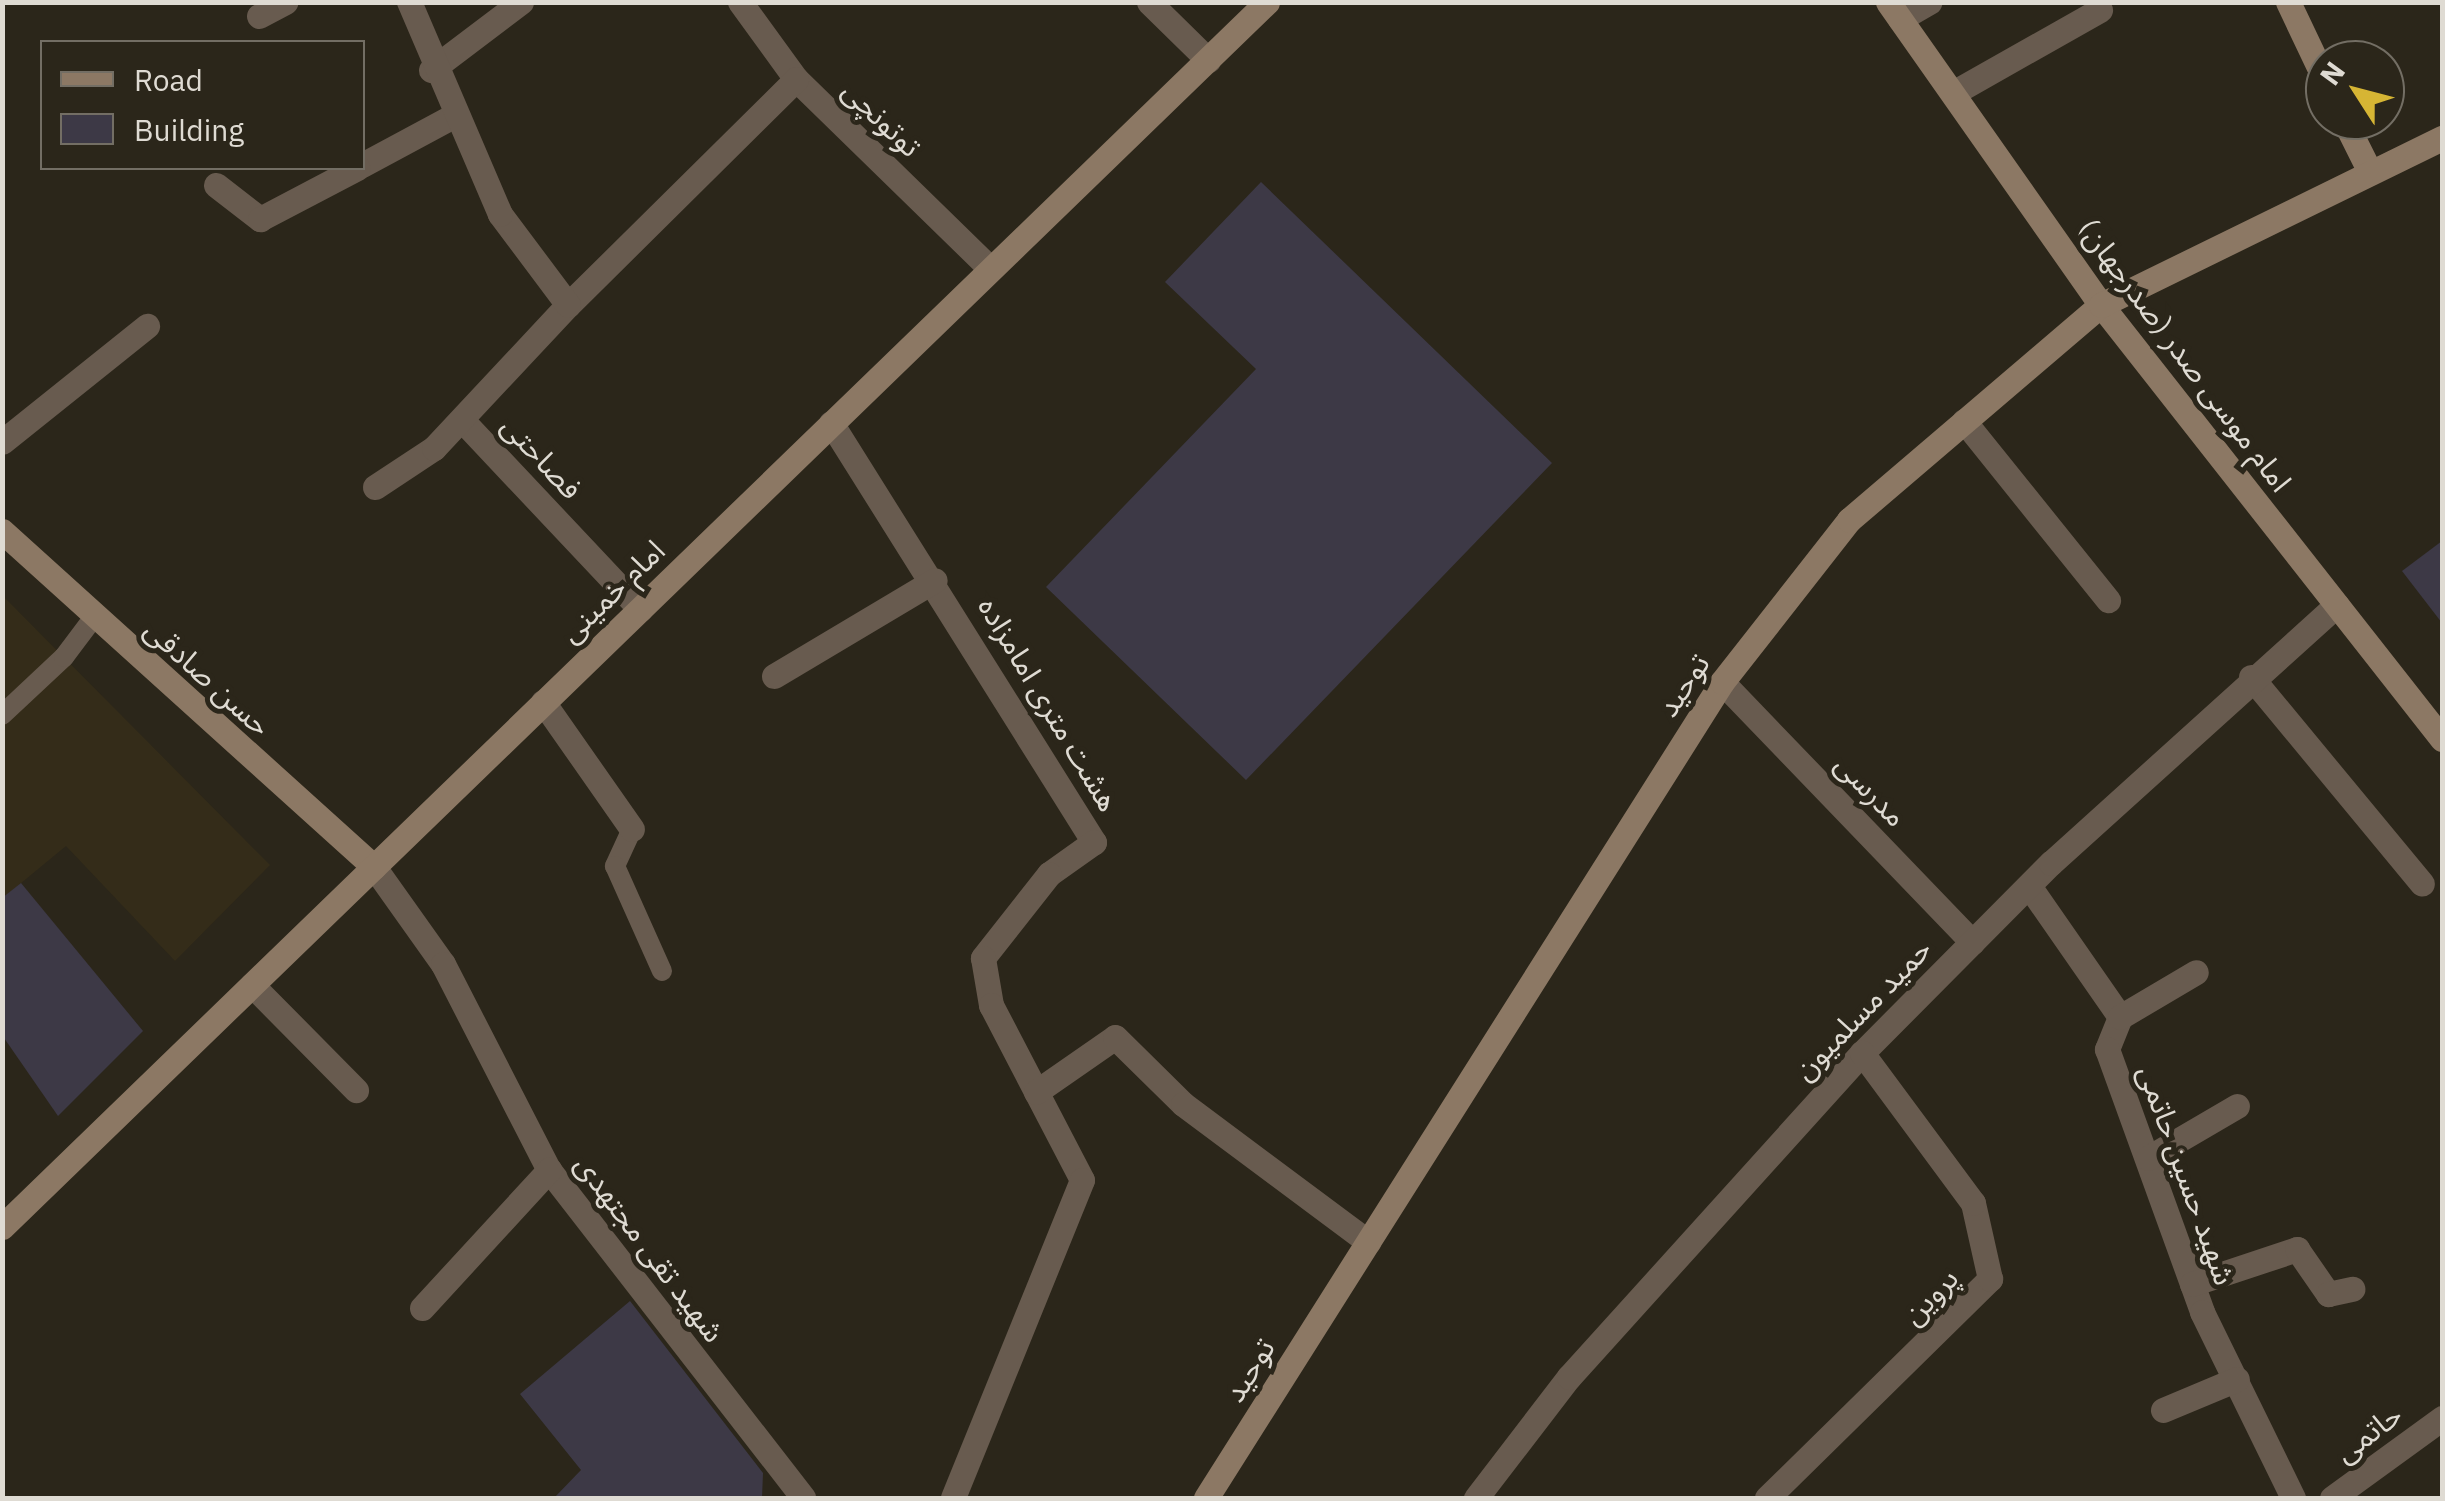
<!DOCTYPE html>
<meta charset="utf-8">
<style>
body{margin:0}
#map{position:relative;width:2445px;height:1501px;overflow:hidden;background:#2b261a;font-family:"IBM Plex Sans","Noto Sans Arabic",sans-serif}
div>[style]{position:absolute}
.built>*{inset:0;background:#342c19}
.building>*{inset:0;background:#3d3946}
.lane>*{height:20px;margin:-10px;padding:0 10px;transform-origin:10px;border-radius:10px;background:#685b4f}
.street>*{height:25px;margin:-12.5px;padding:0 12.5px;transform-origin:12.5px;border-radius:12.5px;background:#685b4f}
.secondary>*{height:25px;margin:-12.5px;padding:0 12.5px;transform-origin:12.5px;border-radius:12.5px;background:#8c7864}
span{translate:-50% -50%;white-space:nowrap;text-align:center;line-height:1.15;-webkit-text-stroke:10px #2b261a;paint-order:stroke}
.street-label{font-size:30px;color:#dfdbd3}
.frame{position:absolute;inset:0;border:5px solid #dfdbd3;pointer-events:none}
.legend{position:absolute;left:40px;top:40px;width:325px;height:130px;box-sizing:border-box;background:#2b261a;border:2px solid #736e64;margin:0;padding:12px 18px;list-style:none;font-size:30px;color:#dfdbd3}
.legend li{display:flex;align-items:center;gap:20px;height:50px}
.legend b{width:50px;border:2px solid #736e64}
.north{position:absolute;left:2305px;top:40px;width:100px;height:100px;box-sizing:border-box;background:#2b261a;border:2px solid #736e64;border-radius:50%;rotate:306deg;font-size:28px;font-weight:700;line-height:40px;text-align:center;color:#dfdbd3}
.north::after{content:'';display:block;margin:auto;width:35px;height:45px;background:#d6b534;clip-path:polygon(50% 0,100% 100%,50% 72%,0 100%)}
</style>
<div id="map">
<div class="built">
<i style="clip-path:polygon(2px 595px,270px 865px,175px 961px,66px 846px,3px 898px)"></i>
</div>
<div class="building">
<i style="clip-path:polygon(1261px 182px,1552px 463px,1246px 780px,1046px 587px,1256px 369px,1165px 282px)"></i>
<i style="clip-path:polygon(2442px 541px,2442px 623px,2402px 571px)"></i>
<i style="clip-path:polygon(21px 883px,143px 1031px,58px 1116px,2px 1035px,2px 898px)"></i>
<i style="clip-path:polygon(630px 1301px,763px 1473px,762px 1498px,554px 1498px,581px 1470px,520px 1394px)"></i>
</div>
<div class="lane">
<i style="left:2px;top:715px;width:85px;rotate:-43.1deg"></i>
<i style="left:64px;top:657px;width:50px;rotate:-53.1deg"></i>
<i style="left:632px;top:829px;width:41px;rotate:114.7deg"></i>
<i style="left:615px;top:866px;width:115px;rotate:65.9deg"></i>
</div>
<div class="street">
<i style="left:740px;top:2px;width:95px;rotate:54deg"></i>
<i style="left:796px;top:79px;width:272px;rotate:44.3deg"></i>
<i style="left:1149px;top:2px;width:83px;rotate:44.5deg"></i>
<i style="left:259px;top:16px;width:30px;rotate:-28deg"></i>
<i style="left:1900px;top:19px;width:34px;rotate:-30deg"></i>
<i style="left:431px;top:70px;width:113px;rotate:-37.1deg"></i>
<i style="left:1953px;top:93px;width:169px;rotate:-29.5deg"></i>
<i style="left:362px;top:165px;width:103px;rotate:-28.3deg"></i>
<i style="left:216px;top:185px;width:56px;rotate:37.7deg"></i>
<i style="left:260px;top:219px;width:110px;rotate:-27.7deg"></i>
<i style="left:568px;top:305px;width:321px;rotate:-44.7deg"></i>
<i style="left:462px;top:420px;width:260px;rotate:46.7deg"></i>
<i style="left:1964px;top:421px;width:230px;rotate:51.2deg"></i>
<i style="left:831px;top:423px;width:495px;rotate:57.9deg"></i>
<i style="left:1094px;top:842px;width:55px;rotate:144.6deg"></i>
<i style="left:1049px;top:874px;width:107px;rotate:128.2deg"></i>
<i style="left:983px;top:958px;width:48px;rotate:80.3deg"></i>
<i style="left:991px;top:1005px;width:197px;rotate:62.5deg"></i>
<i style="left:1082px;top:1180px;width:343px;rotate:112.1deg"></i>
<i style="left:2px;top:442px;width:186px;rotate:-38.7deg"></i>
<i style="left:375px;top:487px;width:71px;rotate:-33.5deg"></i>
<i style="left:434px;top:448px;width:196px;rotate:-46.9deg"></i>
<i style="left:568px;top:305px;width:114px;rotate:-126.8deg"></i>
<i style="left:500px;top:214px;width:231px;rotate:-113.2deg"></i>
<i style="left:774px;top:676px;width:187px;rotate:-30.8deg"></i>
<i style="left:2251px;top:677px;width:268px;rotate:50.4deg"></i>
<i style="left:1722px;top:682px;width:361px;rotate:46.1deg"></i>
<i style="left:543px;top:702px;width:155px;rotate:55deg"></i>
<i style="left:374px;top:867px;width:119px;rotate:54.6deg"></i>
<i style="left:443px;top:964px;width:232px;rotate:62.8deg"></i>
<i style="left:549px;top:1170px;width:415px;rotate:52.2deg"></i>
<i style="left:2029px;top:886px;width:160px;rotate:55.2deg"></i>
<i style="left:2120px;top:1017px;width:35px;rotate:112deg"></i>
<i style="left:2107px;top:1049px;width:280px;rotate:70.1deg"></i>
<i style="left:2202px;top:1312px;width:207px;rotate:63.9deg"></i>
<i style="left:252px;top:985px;width:148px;rotate:45.3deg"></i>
<i style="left:2120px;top:1017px;width:88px;rotate:-30.6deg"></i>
<i style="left:1036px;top:1092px;width:96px;rotate:-34.8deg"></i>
<i style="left:1115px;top:1037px;width:95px;rotate:44.6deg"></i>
<i style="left:1183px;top:1104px;width:231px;rotate:36.7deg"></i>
<i style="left:2148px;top:1158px;width:103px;rotate:-30.3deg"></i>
<i style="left:2192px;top:1284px;width:111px;rotate:-18.4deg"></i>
<i style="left:2297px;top:1249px;width:55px;rotate:55.4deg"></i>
<i style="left:2328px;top:1294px;width:25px;rotate:-12deg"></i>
<i style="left:422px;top:1308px;width:188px;rotate:-47.4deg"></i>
<i style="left:2163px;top:1410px;width:80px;rotate:-22.7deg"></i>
<i style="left:1476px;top:1498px;width:153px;rotate:-52.5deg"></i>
<i style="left:1569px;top:1377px;width:437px;rotate:-47.9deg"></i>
<i style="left:1862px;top:1053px;width:268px;rotate:-45.2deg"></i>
<i style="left:2051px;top:863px;width:385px;rotate:-42.1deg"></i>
<i style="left:1767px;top:1498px;width:313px;rotate:-44.5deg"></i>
<i style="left:1990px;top:1279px;width:78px;rotate:-102.6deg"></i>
<i style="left:1973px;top:1203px;width:187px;rotate:-126.5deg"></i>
<i style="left:2332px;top:1498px;width:136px;rotate:-36deg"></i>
</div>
<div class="secondary">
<i style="left:1888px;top:2px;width:370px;rotate:54.9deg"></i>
<i style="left:2101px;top:305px;width:552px;rotate:51.84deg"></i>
<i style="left:2288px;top:2px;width:86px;rotate:64.6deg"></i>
<i style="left:2344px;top:120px;width:54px;rotate:63.4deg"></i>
<i style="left:2px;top:531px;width:501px;rotate:42.09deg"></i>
<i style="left:2px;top:1227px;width:1761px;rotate:-44.08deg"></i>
<i style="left:1206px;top:1498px;width:965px;rotate:-57.69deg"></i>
<i style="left:1722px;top:682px;width:206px;rotate:-51.9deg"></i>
<i style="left:1849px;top:520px;width:331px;rotate:-40.5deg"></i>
<i style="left:2101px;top:305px;width:380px;rotate:-26.1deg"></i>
</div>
<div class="street-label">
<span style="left:882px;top:118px;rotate:44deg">توتونچی</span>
<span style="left:2185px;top:355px;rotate:53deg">(صدرجهان) امام موسی صدر</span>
<span style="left:542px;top:457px;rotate:47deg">فصاحتی</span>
<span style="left:612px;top:591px;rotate:-44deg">امام خمینی</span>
<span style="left:208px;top:677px;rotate:42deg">حسن صادقی</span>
<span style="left:1683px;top:685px;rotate:-56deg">توحید</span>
<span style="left:1049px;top:704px;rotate:59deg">هشت متری امامزاده</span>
<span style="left:1871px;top:790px;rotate:46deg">مدرسی</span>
<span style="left:1862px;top:1009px;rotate:-46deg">حمید مسلمیون</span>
<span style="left:2187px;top:1175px;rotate:70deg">شهید حسین حاتمی</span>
<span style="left:650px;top:1248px;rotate:53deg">شهید تقی مجتهدی</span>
<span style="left:1930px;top:1296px;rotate:-46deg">پروین</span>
<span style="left:1249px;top:1370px;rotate:-58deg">توحید</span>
<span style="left:2368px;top:1433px;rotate:-37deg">حاتمی</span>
</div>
<div class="frame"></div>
<ul class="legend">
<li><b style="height:12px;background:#8c7864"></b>Road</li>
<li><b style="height:28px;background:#3d3946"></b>Building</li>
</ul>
<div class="north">N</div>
</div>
